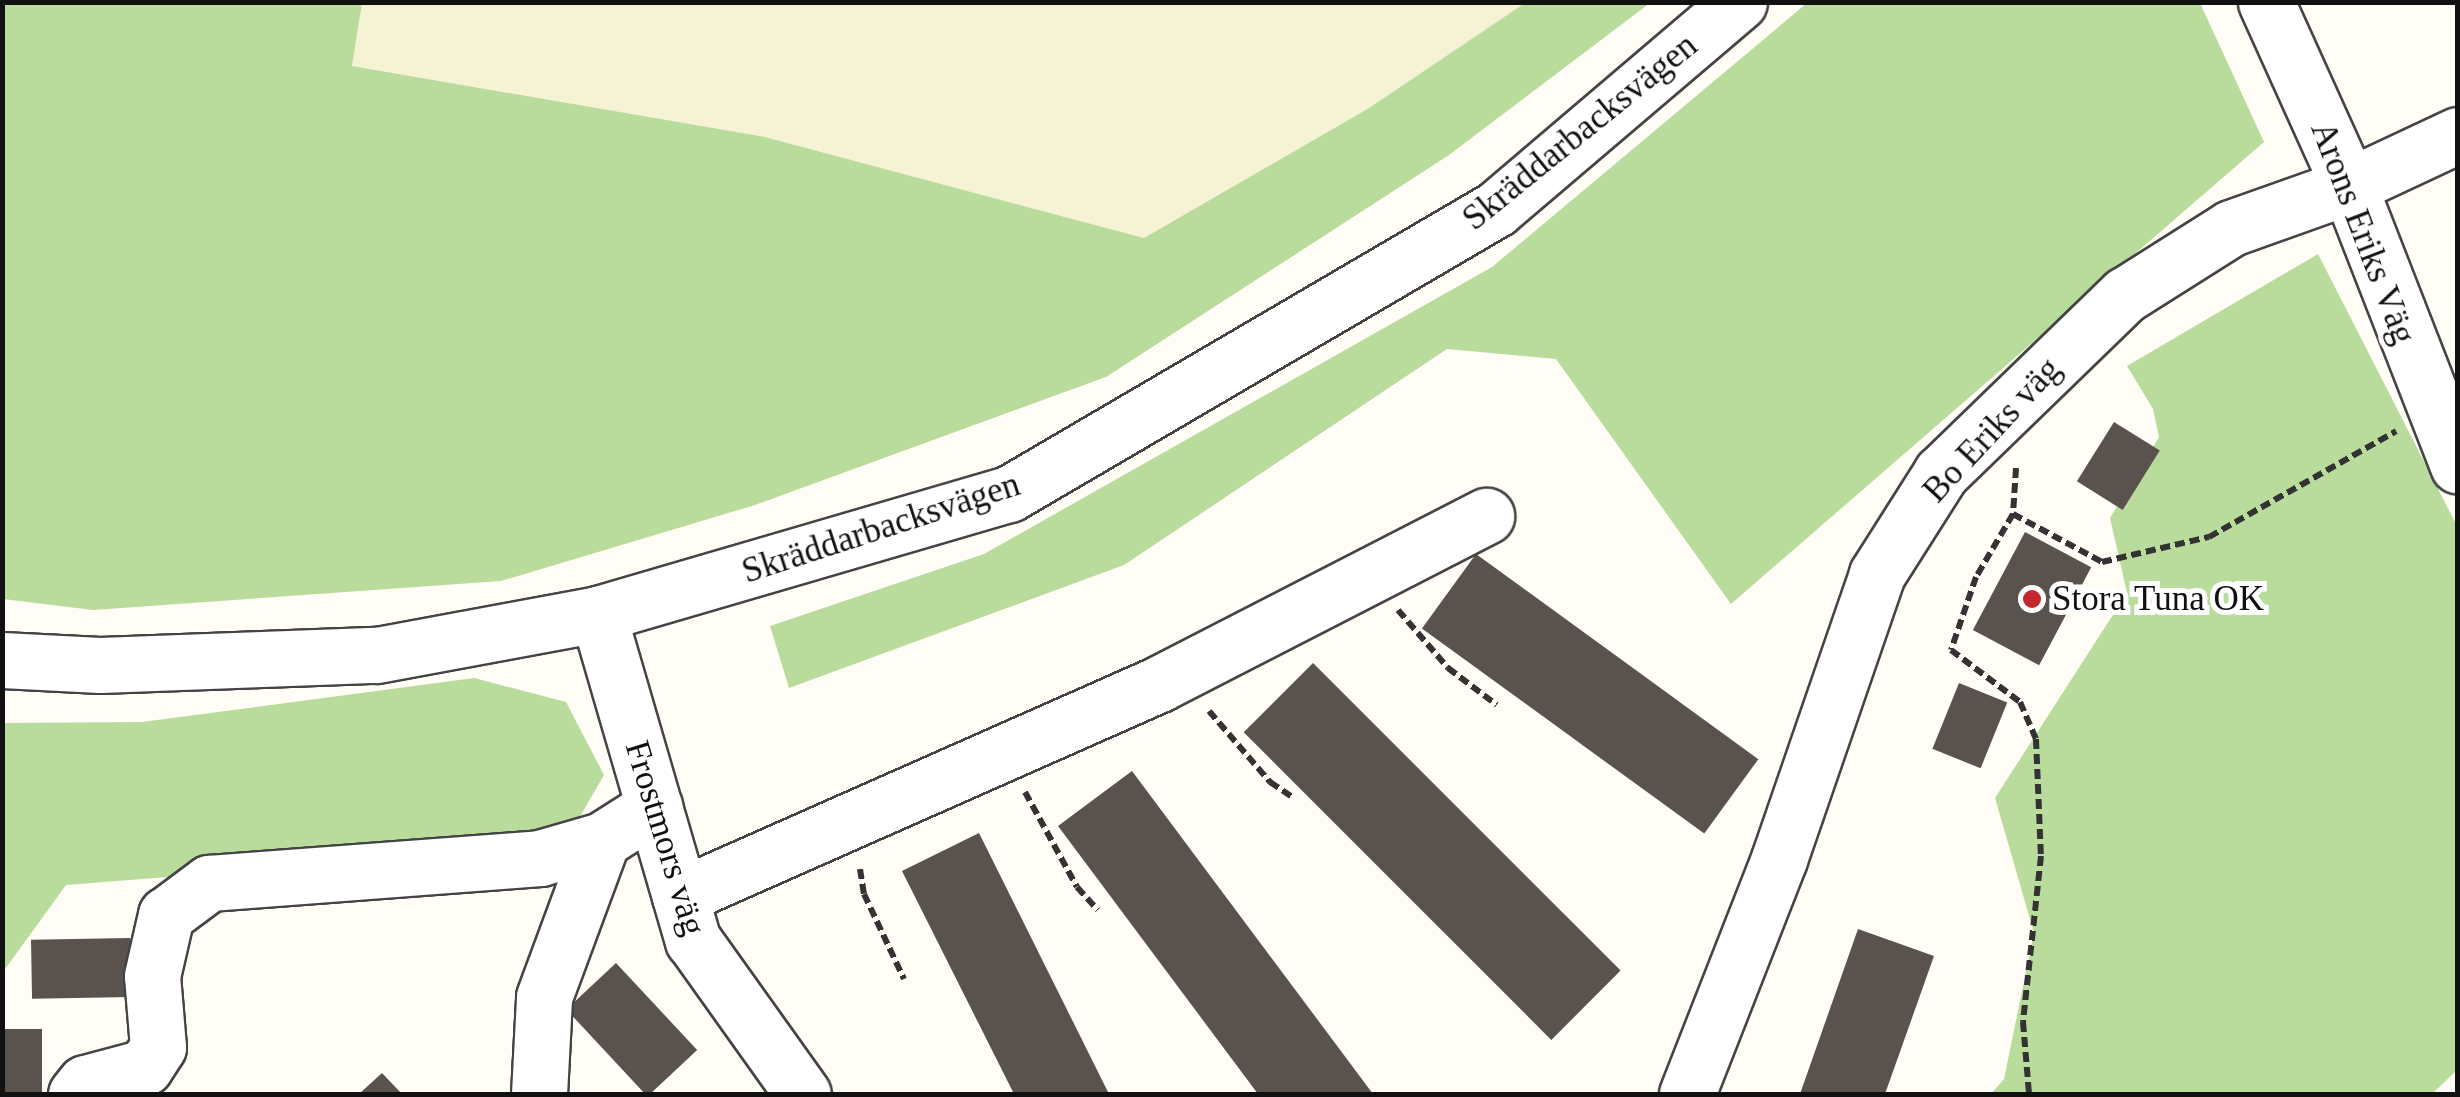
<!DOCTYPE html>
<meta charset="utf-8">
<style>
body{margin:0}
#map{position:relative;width:2460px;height:1097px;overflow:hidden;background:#fffdf5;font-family:"Times New Roman",serif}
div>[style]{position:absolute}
.farmland>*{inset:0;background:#f6f3d4}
.forest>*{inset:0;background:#b9dc9c}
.building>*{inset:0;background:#5a524d;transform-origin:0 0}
.path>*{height:6px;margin-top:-3px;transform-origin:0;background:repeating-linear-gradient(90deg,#333 0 10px,transparent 0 15px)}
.roads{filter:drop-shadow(2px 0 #444) drop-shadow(-2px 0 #444) drop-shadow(0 2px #444) drop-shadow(0 -2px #444)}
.minor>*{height:55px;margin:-27.5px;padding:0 27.5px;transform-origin:27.5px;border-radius:27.5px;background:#fff}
.dots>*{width:28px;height:28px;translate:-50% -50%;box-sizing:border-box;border:5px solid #fff;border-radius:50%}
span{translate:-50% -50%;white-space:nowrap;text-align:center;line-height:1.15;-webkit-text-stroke:10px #fff;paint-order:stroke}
.street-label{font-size:35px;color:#111}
.poi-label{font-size:35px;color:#111}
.left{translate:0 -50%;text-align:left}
.frame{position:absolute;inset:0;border:5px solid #111;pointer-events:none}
</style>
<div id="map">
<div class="farmland">
<i style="clip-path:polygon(362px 3px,1525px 3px,1369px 108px,1144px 238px,765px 137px,352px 66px)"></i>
</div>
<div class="forest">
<i style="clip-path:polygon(3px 2px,362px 3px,352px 66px,765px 137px,1144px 238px,1369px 108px,1525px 3px,1650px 3px,1449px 155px,1106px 377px,755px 505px,501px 581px,93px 610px,3px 599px)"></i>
<i style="clip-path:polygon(1807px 3px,2200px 3px,2264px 142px,1731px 604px,1556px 359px,1447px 349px,1124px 565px,789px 688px,770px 626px,984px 554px,1492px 267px)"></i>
<i style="clip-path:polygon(2318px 254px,2457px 526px,2457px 1070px,2432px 1094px,1991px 1094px,2004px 1079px,2034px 933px,1995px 798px,2127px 593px,2110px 518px,2159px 437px,2153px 409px,2127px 366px)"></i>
<i style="clip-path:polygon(474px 678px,566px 702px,604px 775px,563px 846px,66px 885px,3px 972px,3px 723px,142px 722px)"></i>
</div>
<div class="building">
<i style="left:2114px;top:422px;width:54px;height:70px;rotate:32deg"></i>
<i style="left:2025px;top:532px;width:75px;height:111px;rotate:28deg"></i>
<i style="left:1476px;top:554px;width:349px;height:92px;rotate:36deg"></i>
<i style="left:1313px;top:663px;width:435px;height:98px;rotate:45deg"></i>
<i style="left:1959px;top:683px;width:52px;height:71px;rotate:22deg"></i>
<i style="clip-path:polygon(1132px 771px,1373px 1094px,1258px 1094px,1058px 826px)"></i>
<i style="clip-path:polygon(979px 833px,1109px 1094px,1014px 1094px,902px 871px)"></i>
<i style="clip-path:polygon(1858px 929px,1934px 956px,1885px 1094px,1800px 1094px)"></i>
<i style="left:130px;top:938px;width:59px;height:99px;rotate:89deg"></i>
<i style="left:616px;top:963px;width:119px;height:68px;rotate:47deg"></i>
<i style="left:2px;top:1029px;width:40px;height:65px"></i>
<i style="clip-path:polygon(382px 1073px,402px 1094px,359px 1094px)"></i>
</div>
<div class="path">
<i style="left:2016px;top:468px;width:46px;rotate:93.7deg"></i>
<i style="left:2013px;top:514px;width:73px;rotate:120.4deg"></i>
<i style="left:1976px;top:577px;width:77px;rotate:108.9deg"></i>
<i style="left:1951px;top:650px;width:86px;rotate:37deg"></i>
<i style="left:2020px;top:702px;width:40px;rotate:66.6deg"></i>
<i style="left:2036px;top:739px;width:117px;rotate:87.6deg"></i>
<i style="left:2041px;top:856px;width:167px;rotate:96.2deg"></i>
<i style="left:2023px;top:1022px;width:72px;rotate:85.2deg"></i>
<i style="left:2013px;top:514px;width:101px;rotate:28.3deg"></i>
<i style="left:2102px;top:562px;width:110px;rotate:-13.2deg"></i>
<i style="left:2209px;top:537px;width:215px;rotate:-29.5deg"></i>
<i style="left:1398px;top:610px;width:77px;rotate:49.2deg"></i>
<i style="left:1448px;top:668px;width:61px;rotate:37.1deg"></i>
<i style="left:1209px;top:711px;width:94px;rotate:49.3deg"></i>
<i style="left:1270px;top:782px;width:29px;rotate:34deg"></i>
<i style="left:1025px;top:792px;width:108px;rotate:61.3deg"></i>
<i style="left:1077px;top:887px;width:31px;rotate:48deg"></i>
<i style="left:860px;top:869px;width:25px;rotate:81deg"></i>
<i style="left:864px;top:894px;width:94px;rotate:64.8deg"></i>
</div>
<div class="roads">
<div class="minor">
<i style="left:2266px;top:2px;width:202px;rotate:65.7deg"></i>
<i style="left:2349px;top:186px;width:300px;rotate:68.7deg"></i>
<i style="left:598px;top:614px;width:340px;rotate:73.8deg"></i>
<i style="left:693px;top:940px;width:189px;rotate:54.5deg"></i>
<i style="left:2px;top:660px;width:98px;rotate:2.9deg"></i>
<i style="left:100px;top:665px;width:277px;rotate:-2.1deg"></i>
<i style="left:377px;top:655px;width:225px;rotate:-10.5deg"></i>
<i style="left:598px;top:614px;width:428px;rotate:-16.3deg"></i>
<i style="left:1009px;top:494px;width:564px;rotate:-30.34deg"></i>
<i style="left:1496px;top:209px;width:319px;rotate:-40.4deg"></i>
<i style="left:680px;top:896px;width:524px;rotate:-23.87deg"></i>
<i style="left:1159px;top:684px;width:368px;rotate:-27.2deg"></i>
<i style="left:76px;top:1094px;width:14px;rotate:-51deg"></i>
<i style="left:85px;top:1083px;width:62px;rotate:-14.9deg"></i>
<i style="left:145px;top:1067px;width:24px;rotate:-57deg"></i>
<i style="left:158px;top:1047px;width:71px;rotate:-94.8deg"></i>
<i style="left:152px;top:976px;width:63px;rotate:-77.1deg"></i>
<i style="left:166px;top:915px;width:54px;rotate:-36.7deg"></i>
<i style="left:209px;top:883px;width:332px;rotate:-4.3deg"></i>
<i style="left:540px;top:858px;width:65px;rotate:-16.2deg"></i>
<i style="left:602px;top:840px;width:62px;rotate:-32.4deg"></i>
<i style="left:539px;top:1094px;width:97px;rotate:-87deg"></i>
<i style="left:544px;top:997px;width:167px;rotate:-69.7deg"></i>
<i style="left:1687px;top:1094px;width:252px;rotate:-68.6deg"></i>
<i style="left:1779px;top:859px;width:301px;rotate:-71deg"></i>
<i style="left:1877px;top:574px;width:120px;rotate:-57.6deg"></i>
<i style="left:1941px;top:473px;width:256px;rotate:-44.1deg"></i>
<i style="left:2125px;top:295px;width:125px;rotate:-32.3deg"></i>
<i style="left:2231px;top:228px;width:125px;rotate:-19.6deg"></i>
<i style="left:2349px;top:186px;width:120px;rotate:-25.1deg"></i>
</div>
</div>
<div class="dots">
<i style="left:2032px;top:599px;background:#c4262e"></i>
</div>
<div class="street-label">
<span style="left:1580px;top:132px;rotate:-39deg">Skräddarbacksvägen</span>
<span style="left:2363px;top:233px;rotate:69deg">Arons Eriks Väg</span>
<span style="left:1992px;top:430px;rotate:-47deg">Bo Eriks väg</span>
<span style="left:881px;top:528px;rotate:-18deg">Skräddarbacksvägen</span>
<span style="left:665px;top:838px;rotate:73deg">Frostmors väg</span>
</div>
<div class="poi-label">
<span class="left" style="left:2052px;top:599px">Stora Tuna OK</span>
</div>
<div class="frame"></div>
</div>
